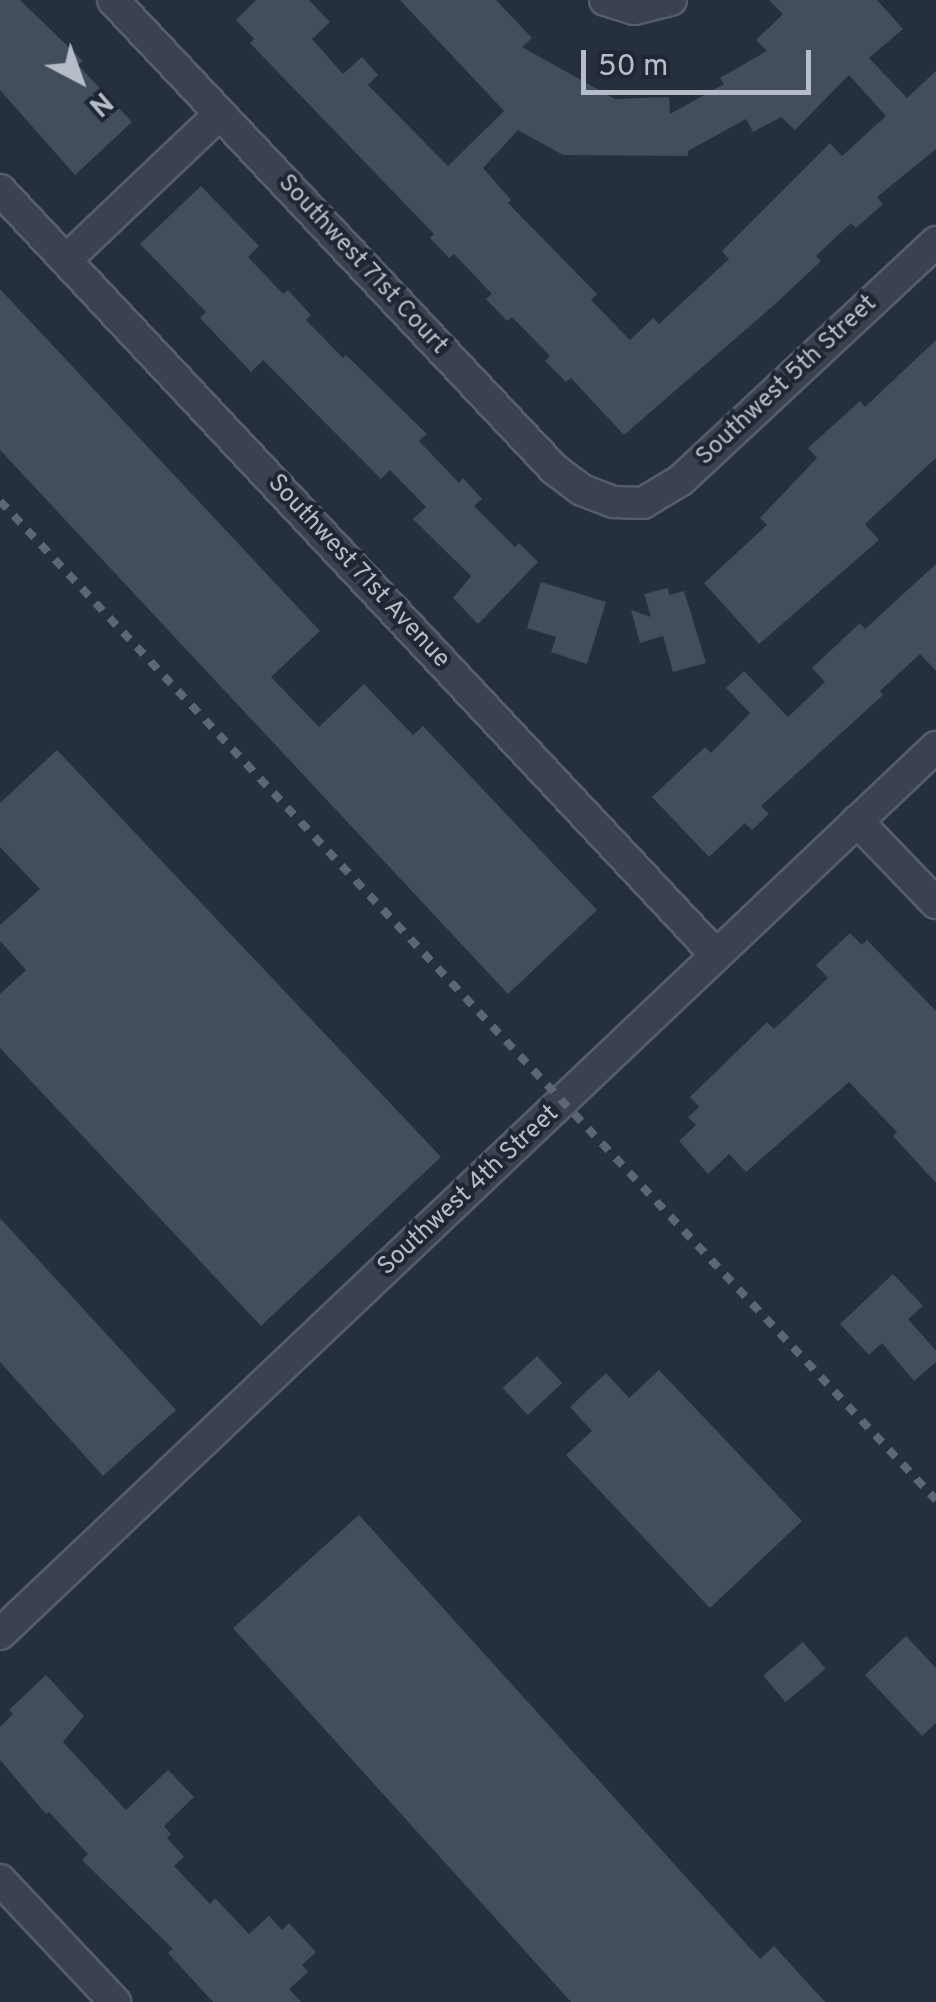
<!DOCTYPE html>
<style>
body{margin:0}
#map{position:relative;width:936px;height:2002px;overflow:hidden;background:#252f3e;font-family:Overpass,sans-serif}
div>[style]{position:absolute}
.building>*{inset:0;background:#424d5d;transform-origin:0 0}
.roads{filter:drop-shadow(2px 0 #545d69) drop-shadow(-2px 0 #545d69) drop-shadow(0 2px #545d69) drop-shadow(0 -2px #545d69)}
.minor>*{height:30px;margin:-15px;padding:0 15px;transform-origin:15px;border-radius:15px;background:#39424e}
.rail>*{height:8px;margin-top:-4px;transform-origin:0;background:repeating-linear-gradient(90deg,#5c6675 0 10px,transparent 0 20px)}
span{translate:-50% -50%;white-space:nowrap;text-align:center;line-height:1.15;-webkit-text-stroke:8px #1e2733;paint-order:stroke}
.street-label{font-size:25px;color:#b6bdc9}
.north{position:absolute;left:30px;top:30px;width:100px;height:100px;-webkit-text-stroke:8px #1e2733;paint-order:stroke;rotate:139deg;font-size:28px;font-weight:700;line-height:40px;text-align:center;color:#b6bdc9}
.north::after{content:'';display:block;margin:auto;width:35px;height:45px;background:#b6bdc9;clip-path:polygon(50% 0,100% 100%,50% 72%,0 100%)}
.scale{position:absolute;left:581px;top:50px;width:230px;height:45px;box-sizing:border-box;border:5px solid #b6bdc9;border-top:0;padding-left:12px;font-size:30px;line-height:35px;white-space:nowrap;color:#b6bdc9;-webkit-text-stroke:8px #1e2733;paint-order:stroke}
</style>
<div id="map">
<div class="building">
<i style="clip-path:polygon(0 0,20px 0,83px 61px,78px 65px,132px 122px,75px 175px,0 90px)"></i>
<i style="clip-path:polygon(evenodd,256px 0,309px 0,330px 22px,312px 39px,343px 74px,362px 57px,378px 75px,368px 85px,448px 166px,504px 111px,400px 0,496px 0,532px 38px,522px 47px,615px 99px,669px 97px,670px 114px,724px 84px,720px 78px,767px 51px,756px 40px,783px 14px,769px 0,877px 0,903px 29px,869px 58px,907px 98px,936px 71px,936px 149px,877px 197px,883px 204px,856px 228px,851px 223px,816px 256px,821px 261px,773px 306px,624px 435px,571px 378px,566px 382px,545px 361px,550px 356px,512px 317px,507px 321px,486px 299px,492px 294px,454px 254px,449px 258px,430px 238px,434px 234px,250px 43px,254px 39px,236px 20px,256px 0,849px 75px,886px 116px,842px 156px,830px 143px,722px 251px,729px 259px,659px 324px,653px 318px,630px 340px,591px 300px,597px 294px,508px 203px,511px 200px,483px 168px,518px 130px,563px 155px,688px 156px,688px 151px,746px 119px,753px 132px,781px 117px,795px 130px,849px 75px)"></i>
<i style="clip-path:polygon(201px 186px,259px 246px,248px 257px,283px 294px,288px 290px,311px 315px,306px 320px,343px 358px,346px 355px,427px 434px,419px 441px,459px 483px,463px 478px,482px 499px,474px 506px,515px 547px,519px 543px,538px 562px,478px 624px,453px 598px,471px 576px,413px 519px,426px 507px,390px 470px,381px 479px,263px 360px,251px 372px,200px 318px,206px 312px,140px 244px)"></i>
<i style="clip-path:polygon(0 289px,320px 631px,271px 677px,319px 727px,364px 684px,413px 735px,423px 726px,597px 910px,508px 994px,0 450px)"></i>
<i style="clip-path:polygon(936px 340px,936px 458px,865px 524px,879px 540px,759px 644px,704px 583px,767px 525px,760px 518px,817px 458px,808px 448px,860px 401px,865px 407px)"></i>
<i style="clip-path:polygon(936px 564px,936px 671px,920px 654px,880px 691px,883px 695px,761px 806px,769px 814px,752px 830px,745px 823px,709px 857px,652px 797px,705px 747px,711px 753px,750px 713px,726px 688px,744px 671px,788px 717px,825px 682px,812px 668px,860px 623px,865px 629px)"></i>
<i style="clip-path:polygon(541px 582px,606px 602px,587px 664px,551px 652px,556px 637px,527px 628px)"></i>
<i style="clip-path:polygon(668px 588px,669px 595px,684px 591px,706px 663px,673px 672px,663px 636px,640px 643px,631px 610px,651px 617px,644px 594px)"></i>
<i style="clip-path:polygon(57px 750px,441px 1157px,261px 1326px,0 1048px,0 994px,26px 970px,0 941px,0 925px,40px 889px,0 847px,0 803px)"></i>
<i style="clip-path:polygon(850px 933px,862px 945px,867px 940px,936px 1011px,936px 1183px,893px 1136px,897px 1132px,849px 1082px,746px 1172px,729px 1154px,708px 1174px,679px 1141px,696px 1125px,688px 1117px,699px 1107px,690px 1097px,767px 1022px,774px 1029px,828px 978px,816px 965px)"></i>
<i style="clip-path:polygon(0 1218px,176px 1410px,103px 1476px,0 1362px)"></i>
<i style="clip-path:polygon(893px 1274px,923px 1306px,908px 1319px,936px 1351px,936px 1362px,914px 1381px,882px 1343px,869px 1355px,840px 1324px)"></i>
<i style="left:537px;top:1356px;width:37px;height:47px;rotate:47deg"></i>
<i style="clip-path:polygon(659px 1370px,802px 1521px,710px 1608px,566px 1455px,592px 1431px,570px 1407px,606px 1373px,629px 1398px)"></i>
<i style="clip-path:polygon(359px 1515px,760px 1959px,774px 1946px,825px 2002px,571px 2002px,233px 1628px)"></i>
<i style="clip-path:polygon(906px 1636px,936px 1668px,936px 1723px,922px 1736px,865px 1675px)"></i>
<i style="left:803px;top:1642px;width:35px;height:52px;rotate:50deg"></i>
<i style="clip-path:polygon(46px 1675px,84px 1716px,63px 1742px,126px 1810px,168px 1770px,194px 1797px,164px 1826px,171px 1834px,167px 1838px,184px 1857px,174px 1866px,210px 1904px,215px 1898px,249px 1934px,269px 1916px,282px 1930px,289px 1923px,316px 1952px,302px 1965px,308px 1972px,289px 1989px,301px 2002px,213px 2002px,168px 1953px,173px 1949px,82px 1860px,88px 1854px,49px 1812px,46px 1814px,0 1760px,0 1727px,13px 1714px,9px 1710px)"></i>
</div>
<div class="roads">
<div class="minor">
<i style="left:113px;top:0;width:644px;rotate:46.76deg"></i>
<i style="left:554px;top:469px;width:35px;rotate:37deg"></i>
<i style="left:582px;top:490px;width:34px;rotate:21deg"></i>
<i style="left:614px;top:502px;width:29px;rotate:2deg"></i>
<i style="left:643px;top:503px;width:44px;rotate:-31.2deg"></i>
<i style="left:681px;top:480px;width:349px;rotate:-43deg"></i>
<i style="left:605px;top:0;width:31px;rotate:17deg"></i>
<i style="left:635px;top:9px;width:37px;rotate:-14deg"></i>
<i style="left:0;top:190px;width:1048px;rotate:46.89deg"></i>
<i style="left:66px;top:260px;width:212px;rotate:-43.5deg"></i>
<i style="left:857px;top:821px;width:114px;rotate:46.1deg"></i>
<i style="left:0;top:1634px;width:1290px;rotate:-43.46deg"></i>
<i style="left:0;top:1880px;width:168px;rotate:46.7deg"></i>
</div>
</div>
<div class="rail">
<i style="left:0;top:501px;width:1369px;rotate:46.86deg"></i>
</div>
<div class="street-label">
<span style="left:362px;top:265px;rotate:47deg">Southwest 71st Court</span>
<span style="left:787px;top:381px;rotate:-43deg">Southwest 5th Street</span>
<span style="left:358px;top:572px;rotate:47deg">Southwest 71st Avenue</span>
<span style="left:469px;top:1191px;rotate:-43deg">Southwest 4th Street</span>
</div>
<div class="north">N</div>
<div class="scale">50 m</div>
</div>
